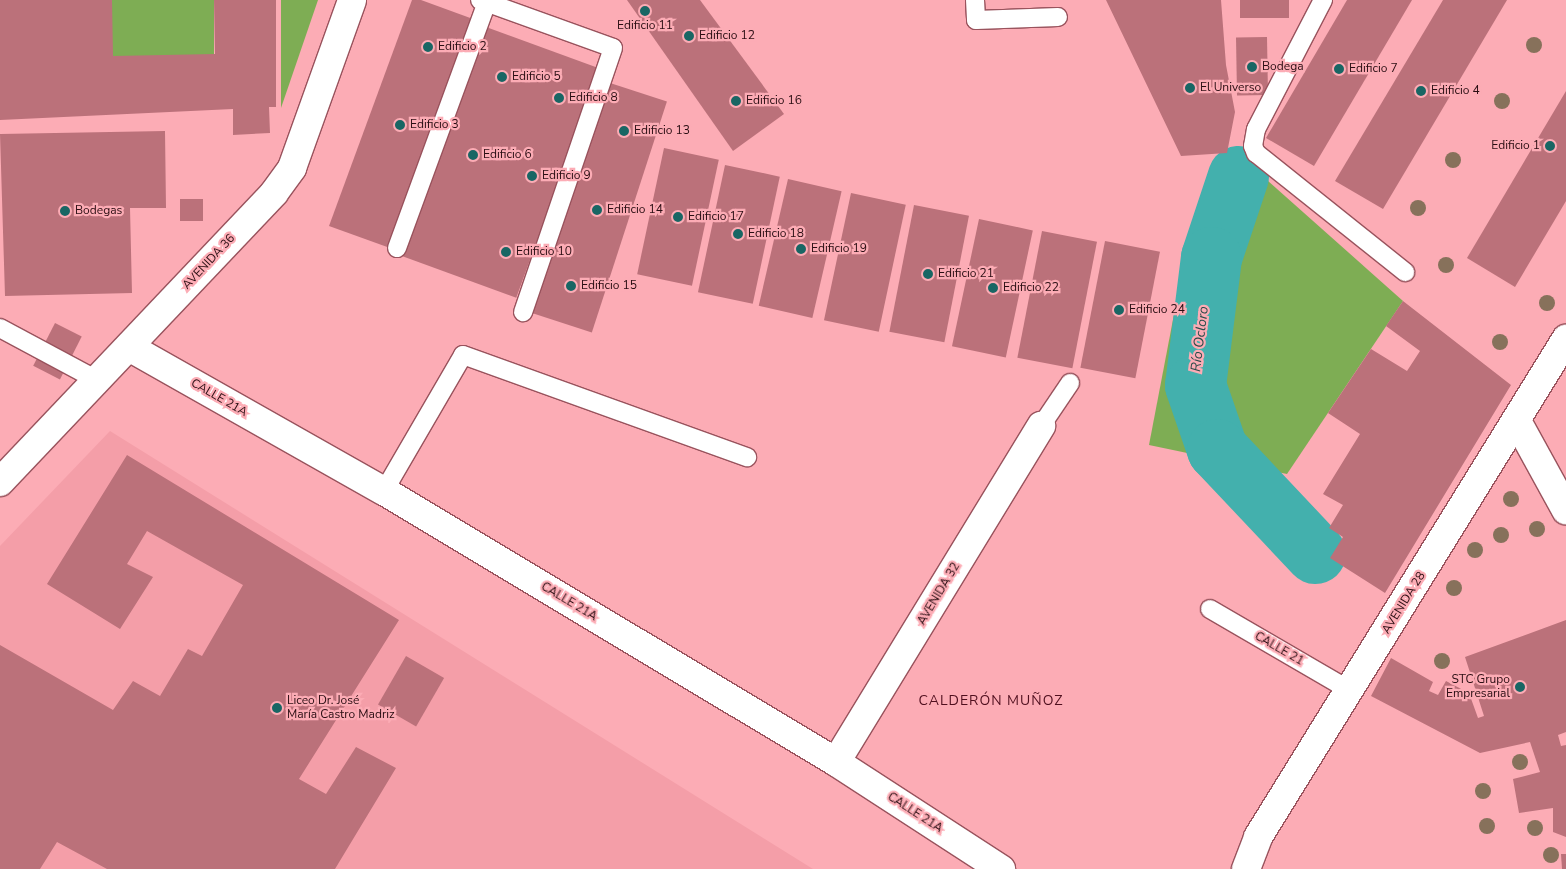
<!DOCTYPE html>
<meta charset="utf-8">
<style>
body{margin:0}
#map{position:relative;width:1566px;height:869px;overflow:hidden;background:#fcacb5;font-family:"Nunito Sans",sans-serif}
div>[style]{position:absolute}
.built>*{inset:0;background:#f49ea8}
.green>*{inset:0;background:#7ead54;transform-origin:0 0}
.river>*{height:61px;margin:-30.5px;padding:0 30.5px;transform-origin:30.5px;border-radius:30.5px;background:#43b0ad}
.building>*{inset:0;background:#bb717a;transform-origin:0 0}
.roads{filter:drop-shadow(1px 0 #99535d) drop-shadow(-1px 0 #99535d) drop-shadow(0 1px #99535d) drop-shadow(0 -1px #99535d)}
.service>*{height:18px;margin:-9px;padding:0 9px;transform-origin:9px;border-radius:9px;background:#fff}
.minor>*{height:28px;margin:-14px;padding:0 14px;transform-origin:14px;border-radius:14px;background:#fff}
.trees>*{width:16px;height:16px;margin:-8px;border-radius:50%;background:#87715b}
.dots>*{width:14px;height:14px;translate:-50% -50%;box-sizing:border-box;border:2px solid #fcacb5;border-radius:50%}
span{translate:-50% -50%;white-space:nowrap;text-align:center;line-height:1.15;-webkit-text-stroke:4.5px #fcacb5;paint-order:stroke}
.poi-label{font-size:12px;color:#290d12}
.left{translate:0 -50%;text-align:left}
.right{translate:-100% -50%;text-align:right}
.street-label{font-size:12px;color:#290d12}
.water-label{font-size:14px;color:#2a4b49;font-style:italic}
.neighbourhood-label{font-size:14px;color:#4f0f1e;letter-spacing:1px}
</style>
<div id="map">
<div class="built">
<i style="clip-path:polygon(110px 431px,813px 869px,0 869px,0 546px)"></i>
</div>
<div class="green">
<i style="left:112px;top:0;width:102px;height:56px"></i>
<i style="clip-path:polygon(281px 0,318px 0,281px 108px)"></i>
<i style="clip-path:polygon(1220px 153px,1227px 153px,1258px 172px,1403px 301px,1287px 474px,1149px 445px,1189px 236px)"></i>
</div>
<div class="river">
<i style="left:1238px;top:176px;width:85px;rotate:108.4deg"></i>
<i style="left:1211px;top:257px;width:129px;rotate:97.1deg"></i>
<i style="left:1195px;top:385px;width:68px;rotate:71deg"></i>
<i style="left:1217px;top:449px;width:143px;rotate:46.7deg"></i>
</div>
<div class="building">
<i style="clip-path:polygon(0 0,112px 0,113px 56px,215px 54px,214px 0,276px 0,276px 107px,269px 107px,270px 133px,233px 135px,233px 109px,0 120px)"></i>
<i style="clip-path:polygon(412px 0,421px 0,473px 19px,390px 248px,329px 226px)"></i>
<i style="clip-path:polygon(627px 0,700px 0,784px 114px,733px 151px)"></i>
<i style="clip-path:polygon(1106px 0,1221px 0,1226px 65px,1235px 112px,1227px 153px,1181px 156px)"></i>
<i style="left:1240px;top:0;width:49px;height:18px"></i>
<i style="clip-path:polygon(1347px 0,1412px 0,1314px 166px,1266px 138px)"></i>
<i style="clip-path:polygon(1443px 0,1507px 0,1383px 209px,1335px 181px)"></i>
<i style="left:486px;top:27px;width:121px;height:244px;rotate:20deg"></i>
<i style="left:1267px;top:37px;width:58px;height:31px;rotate:89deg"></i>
<i style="left:607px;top:82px;width:63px;height:243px;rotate:18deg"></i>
<i style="clip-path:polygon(1566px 91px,1566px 201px,1515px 287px,1467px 258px)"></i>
<i style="clip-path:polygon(165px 131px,166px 208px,130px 208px,132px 293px,5px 296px,0 134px)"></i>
<i style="left:664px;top:148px;width:56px;height:129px;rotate:12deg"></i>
<i style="left:725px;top:165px;width:56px;height:130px;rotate:12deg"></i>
<i style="left:788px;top:179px;width:55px;height:130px;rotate:13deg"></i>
<i style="left:851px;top:193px;width:56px;height:130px;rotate:12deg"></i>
<i style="left:180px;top:199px;width:23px;height:22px"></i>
<i style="left:914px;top:205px;width:56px;height:129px;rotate:11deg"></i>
<i style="left:979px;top:219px;width:55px;height:130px;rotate:12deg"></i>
<i style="left:1042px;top:231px;width:56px;height:129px;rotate:11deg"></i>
<i style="left:1105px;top:241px;width:56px;height:129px;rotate:11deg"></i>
<i style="clip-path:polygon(1403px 301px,1511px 385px,1385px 593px,1330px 558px,1343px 537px,1329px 528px,1343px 505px,1323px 494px,1360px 434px,1328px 413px,1371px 349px,1407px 371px,1420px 351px,1386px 326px)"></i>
<i style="left:55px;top:323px;width:30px;height:48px;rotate:27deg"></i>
<i style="clip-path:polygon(127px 455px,399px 620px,299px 779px,326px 794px,356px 747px,396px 768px,335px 869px,107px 869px,57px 842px,40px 869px,0 869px,0 645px,113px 710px,133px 681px,160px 696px,188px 649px,202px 656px,243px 585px,147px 531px,127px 564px,153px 577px,120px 629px,47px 584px)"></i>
<i style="clip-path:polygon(1566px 620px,1566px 732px,1558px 735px,1561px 746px,1566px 745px,1566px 837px,1553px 832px,1553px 808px,1519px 813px,1513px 779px,1540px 772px,1530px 742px,1480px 753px,1371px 696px,1391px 658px,1433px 682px,1429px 691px,1438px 695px,1446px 681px,1469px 693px,1478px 718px,1484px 716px,1465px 657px)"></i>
<i style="left:406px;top:656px;width:44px;height:56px;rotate:30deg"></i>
<i style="clip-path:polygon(1561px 854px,1566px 854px,1566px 869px,1562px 869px)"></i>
</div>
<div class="roads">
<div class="service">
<i style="left:480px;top:0;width:141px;rotate:19.8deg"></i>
<i style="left:613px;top:48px;width:279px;rotate:108.8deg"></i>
<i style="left:975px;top:0;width:20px;rotate:87deg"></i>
<i style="left:976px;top:20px;width:82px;rotate:-2.1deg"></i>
<i style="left:1323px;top:0;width:145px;rotate:117.4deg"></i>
<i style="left:1256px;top:129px;width:17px;rotate:100deg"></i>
<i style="left:1253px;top:146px;width:8px;rotate:67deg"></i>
<i style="left:1256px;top:153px;width:191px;rotate:38.6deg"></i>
<i style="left:397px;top:248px;width:262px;rotate:-69.9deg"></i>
<i style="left:0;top:328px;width:110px;rotate:28.2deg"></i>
<i style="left:1041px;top:426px;width:52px;rotate:-56deg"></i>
<i style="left:384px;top:491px;width:157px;rotate:-59.8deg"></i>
<i style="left:463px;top:355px;width:302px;rotate:19.8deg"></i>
<i style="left:1210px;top:609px;width:161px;rotate:30.2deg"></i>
</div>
<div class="minor">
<i style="left:129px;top:347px;width:293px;rotate:29.5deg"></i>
<i style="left:384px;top:491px;width:527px;rotate:30.95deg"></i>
<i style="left:836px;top:762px;width:197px;rotate:33deg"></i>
<i style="left:1517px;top:421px;width:102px;rotate:61.2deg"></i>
<i style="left:0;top:482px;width:398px;rotate:-46.5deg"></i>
<i style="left:274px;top:193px;width:31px;rotate:-54deg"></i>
<i style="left:292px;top:168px;width:178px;rotate:-70.3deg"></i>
<i style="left:836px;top:762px;width:394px;rotate:-58.6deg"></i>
<i style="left:1246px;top:869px;width:34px;rotate:-69deg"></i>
<i style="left:1258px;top:837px;width:586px;rotate:-58.26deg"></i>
</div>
</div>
<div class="trees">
<i style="left:1534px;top:45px"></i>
<i style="left:1502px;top:101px"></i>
<i style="left:1453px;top:160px"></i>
<i style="left:1418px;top:208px"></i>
<i style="left:1446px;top:265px"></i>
<i style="left:1547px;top:303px"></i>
<i style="left:1500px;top:342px"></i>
<i style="left:1511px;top:499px"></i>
<i style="left:1537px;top:529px"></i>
<i style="left:1501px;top:535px"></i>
<i style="left:1475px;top:550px"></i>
<i style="left:1454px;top:588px"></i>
<i style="left:1442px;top:661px"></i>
<i style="left:1520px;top:762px"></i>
<i style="left:1483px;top:791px"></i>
<i style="left:1487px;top:826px"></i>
<i style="left:1535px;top:828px"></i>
<i style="left:1551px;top:855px"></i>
</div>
<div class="dots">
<i style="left:645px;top:11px;background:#196664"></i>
<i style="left:689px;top:36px;background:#196664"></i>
<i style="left:428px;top:47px;background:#196664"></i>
<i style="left:1252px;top:67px;background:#196664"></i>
<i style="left:1339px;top:69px;background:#196664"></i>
<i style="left:502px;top:77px;background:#196664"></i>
<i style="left:1190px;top:88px;background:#196664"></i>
<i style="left:1421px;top:91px;background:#196664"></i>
<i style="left:559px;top:98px;background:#196664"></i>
<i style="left:736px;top:101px;background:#196664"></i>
<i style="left:400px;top:125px;background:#196664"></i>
<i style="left:624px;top:131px;background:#196664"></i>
<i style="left:1550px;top:146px;background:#196664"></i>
<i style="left:473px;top:155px;background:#196664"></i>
<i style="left:532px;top:176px;background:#196664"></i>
<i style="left:597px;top:210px;background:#196664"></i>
<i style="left:65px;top:211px;background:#196664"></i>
<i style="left:678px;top:217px;background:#196664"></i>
<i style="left:738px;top:234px;background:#196664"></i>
<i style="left:801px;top:249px;background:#196664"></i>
<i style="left:506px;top:252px;background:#196664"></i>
<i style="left:928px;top:274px;background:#196664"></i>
<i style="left:571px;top:286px;background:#196664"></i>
<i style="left:993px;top:288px;background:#196664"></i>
<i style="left:1119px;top:310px;background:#196664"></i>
<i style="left:1520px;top:687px;background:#196664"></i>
<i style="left:277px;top:708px;background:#196664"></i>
</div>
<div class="poi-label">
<span style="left:645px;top:26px">Edificio 11</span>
<span class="left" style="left:699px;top:36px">Edificio 12</span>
<span class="left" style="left:438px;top:47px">Edificio 2</span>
<span class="left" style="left:1262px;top:67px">Bodega</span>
<span class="left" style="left:1349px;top:69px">Edificio 7</span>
<span class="left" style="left:512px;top:77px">Edificio 5</span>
<span class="left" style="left:1200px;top:88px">El Universo</span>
<span class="left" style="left:1431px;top:91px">Edificio 4</span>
<span class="left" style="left:569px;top:98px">Edificio 8</span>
<span class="left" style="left:746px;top:101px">Edificio 16</span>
<span class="left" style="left:410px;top:125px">Edificio 3</span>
<span class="left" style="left:634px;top:131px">Edificio 13</span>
<span class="right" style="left:1540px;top:146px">Edificio 1</span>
<span class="left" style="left:483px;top:155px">Edificio 6</span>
<span class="left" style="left:542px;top:176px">Edificio 9</span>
<span class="left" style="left:607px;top:210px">Edificio 14</span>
<span class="left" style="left:75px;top:211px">Bodegas</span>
<span class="left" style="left:688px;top:217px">Edificio 17</span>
<span class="left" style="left:748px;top:234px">Edificio 18</span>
<span class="left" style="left:811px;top:249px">Edificio 19</span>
<span class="left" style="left:516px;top:252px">Edificio 10</span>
<span class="left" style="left:938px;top:274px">Edificio 21</span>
<span class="left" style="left:581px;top:286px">Edificio 15</span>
<span class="left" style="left:1003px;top:288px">Edificio 22</span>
<span class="left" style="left:1129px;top:310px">Edificio 24</span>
<span class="right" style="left:1510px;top:687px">STC Grupo<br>Empresarial</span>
<span class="left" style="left:287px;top:708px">Liceo Dr. José<br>María Castro Madriz</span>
</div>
<div class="street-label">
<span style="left:209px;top:262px;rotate:-47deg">AVENIDA 36</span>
<span style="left:219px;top:398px;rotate:30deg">CALLE 21A</span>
<span style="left:939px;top:594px;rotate:-59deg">AVENIDA 32</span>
<span style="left:569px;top:602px;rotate:31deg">CALLE 21A</span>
<span style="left:1404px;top:603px;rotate:-58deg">AVENIDA 28</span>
<span style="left:1279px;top:649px;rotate:30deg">CALLE 21</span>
<span style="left:915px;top:813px;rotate:33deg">CALLE 21A</span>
</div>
<div class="water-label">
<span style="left:1200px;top:339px;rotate:-83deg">Río Ocloro</span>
</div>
<div class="neighbourhood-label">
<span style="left:991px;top:701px">CALDERÓN MUÑOZ</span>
</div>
</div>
